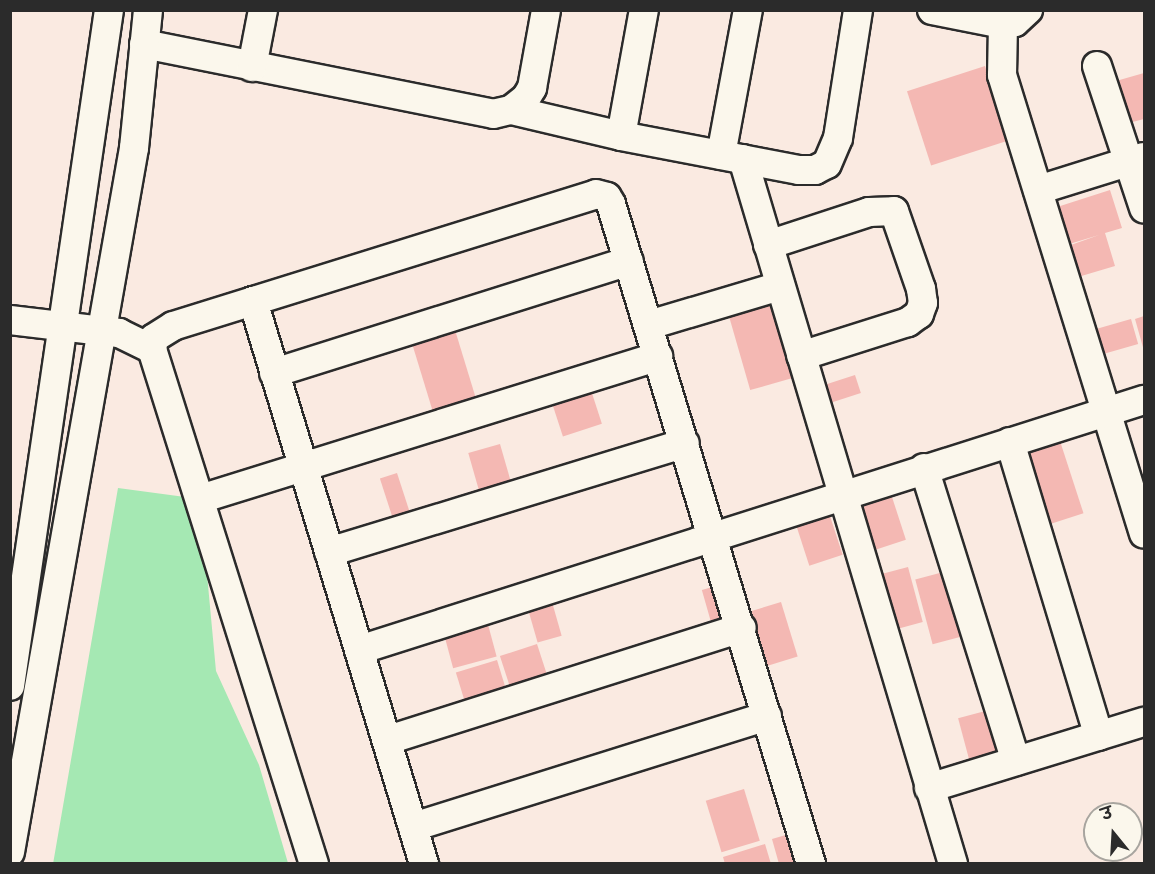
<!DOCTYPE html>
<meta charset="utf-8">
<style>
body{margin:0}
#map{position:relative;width:1155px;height:874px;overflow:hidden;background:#faeae1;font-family:"Gochi Hand","Playpen Sans Deva",sans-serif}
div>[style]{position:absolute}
.green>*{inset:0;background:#a5e8b3}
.building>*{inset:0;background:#f4b8b3;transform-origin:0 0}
.roads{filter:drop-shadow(2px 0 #2b2b2b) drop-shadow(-2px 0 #2b2b2b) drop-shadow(0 2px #2b2b2b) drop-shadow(0 -2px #2b2b2b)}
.minor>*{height:28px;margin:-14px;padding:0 14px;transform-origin:14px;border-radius:14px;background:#fbf7ec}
span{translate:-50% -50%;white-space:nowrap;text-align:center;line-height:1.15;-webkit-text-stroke:5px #fbf7ec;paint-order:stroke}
.frame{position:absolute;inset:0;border:12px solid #2b2b2b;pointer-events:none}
.north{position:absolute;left:1083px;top:802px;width:60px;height:60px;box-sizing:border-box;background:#fbf7ec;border:2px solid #a8a59f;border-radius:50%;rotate:342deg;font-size:16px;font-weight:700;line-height:24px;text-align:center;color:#2b2b2b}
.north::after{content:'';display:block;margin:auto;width:21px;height:27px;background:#2b2b2b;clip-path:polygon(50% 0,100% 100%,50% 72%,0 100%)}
</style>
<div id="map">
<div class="green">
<i style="clip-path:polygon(118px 488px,200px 499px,216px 671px,259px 765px,288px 863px,53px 864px)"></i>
</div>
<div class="building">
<i style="left:985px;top:66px;width:78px;height:82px;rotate:72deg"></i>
<i style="clip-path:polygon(1144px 73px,1144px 119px,1121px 125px,1109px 83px)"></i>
<i style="clip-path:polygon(1110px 190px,1122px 228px,1105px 233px,1115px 266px,1078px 277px,1068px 246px,1099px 235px,1066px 245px,1054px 208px)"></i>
<i style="left:771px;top:303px;width:78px;height:44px;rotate:74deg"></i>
<i style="clip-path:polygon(1144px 316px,1144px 351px,1135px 319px)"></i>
<i style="left:1131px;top:319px;width:26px;height:39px;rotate:74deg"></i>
<i style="left:455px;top:330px;width:75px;height:45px;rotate:73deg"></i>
<i style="left:855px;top:375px;width:19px;height:43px;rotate:72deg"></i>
<i style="left:588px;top:381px;width:45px;height:41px;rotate:72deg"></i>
<i style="left:1060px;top:441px;width:76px;height:39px;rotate:72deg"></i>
<i style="left:500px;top:444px;width:43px;height:33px;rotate:74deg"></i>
<i style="left:397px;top:473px;width:44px;height:18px;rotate:72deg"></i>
<i style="left:892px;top:497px;width:45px;height:40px;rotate:72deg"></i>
<i style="left:829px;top:513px;width:44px;height:35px;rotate:72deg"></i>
<i style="left:908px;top:567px;width:57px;height:40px;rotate:75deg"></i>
<i style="left:951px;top:570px;width:67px;height:37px;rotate:75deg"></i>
<i style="left:723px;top:584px;width:43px;height:22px;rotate:74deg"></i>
<i style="left:552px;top:602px;width:35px;height:25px;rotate:74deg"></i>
<i style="left:781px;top:602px;width:57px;height:41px;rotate:73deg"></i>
<i style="left:486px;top:617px;width:41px;height:45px;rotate:75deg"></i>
<i style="left:537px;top:644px;width:42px;height:39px;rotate:72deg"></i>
<i style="left:497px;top:660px;width:39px;height:43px;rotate:73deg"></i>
<i style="left:989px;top:710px;width:50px;height:32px;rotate:75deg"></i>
<i style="left:744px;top:789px;width:54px;height:40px;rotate:73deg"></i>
<i style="clip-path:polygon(796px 832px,805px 864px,779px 864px,772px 839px)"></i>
<i style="clip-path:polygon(765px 844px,771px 864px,725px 864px,723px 857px)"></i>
</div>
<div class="roads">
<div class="minor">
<i style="left:932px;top:10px;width:72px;rotate:11.2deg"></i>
<i style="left:1003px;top:24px;width:12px;rotate:-9deg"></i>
<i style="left:1015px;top:22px;width:18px;rotate:-43deg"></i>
<i style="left:1003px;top:24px;width:51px;rotate:91.1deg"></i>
<i style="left:1002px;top:75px;width:480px;rotate:72.8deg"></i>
<i style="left:144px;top:44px;width:356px;rotate:11.3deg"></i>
<i style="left:493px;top:114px;width:18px;rotate:-13deg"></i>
<i style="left:511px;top:110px;width:19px;rotate:-39deg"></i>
<i style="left:526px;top:98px;width:12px;rotate:-59deg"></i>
<i style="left:532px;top:88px;width:79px;rotate:-79.8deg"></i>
<i style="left:1097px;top:66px;width:150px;rotate:71.7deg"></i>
<i style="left:252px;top:67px;width:58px;rotate:-79.1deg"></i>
<i style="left:511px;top:110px;width:113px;rotate:13.3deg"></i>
<i style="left:621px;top:136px;width:181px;rotate:10.8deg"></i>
<i style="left:799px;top:170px;width:16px"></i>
<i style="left:815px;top:170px;width:13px;rotate:-27deg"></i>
<i style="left:827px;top:164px;width:28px;rotate:-67deg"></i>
<i style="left:838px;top:138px;width:130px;rotate:-81.1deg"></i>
<i style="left:621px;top:136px;width:128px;rotate:-79.7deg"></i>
<i style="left:721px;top:155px;width:147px;rotate:-79.5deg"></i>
<i style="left:743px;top:159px;width:736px;rotate:73.41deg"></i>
<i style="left:1038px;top:190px;width:111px;rotate:-17.3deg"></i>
<i style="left:768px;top:245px;width:106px;rotate:-18.1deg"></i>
<i style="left:869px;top:212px;width:25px;rotate:-2deg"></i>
<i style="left:894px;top:211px;width:83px;rotate:70.9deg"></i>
<i style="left:921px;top:289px;width:14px;rotate:82deg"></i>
<i style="left:923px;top:303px;width:12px;rotate:110deg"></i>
<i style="left:919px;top:314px;width:14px;rotate:144deg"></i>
<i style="left:908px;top:322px;width:112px;rotate:162.4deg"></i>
<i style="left:253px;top:301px;width:588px;rotate:73.1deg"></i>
<i style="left:10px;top:320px;width:110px;rotate:6.8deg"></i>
<i style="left:119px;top:333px;width:37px;rotate:26deg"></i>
<i style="left:649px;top:325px;width:137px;rotate:-16.6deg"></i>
<i style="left:274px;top:373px;width:372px;rotate:-17.5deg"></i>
<i style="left:1010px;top:442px;width:307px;rotate:73.2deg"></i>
<i style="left:924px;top:468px;width:307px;rotate:72.6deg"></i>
<i style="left:200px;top:499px;width:480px;rotate:-17.3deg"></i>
<i style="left:329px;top:552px;width:372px;rotate:-17deg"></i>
<i style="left:359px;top:650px;width:824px;rotate:-17.67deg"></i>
<i style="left:10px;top:686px;width:683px;rotate:-81.67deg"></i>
<i style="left:388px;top:740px;width:371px;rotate:-17.6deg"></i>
<i style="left:929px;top:788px;width:225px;rotate:-17.1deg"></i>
<i style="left:413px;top:827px;width:371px;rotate:-17.4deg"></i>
<i style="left:10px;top:852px;width:715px;rotate:-80.01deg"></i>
<i style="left:134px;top:148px;width:139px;rotate:-84.2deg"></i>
<i style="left:314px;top:864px;width:540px;rotate:-107.46deg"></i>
<i style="left:152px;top:349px;width:11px;rotate:-80deg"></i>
<i style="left:154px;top:338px;width:22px;rotate:-32deg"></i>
<i style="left:173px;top:326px;width:443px;rotate:-17.3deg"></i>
<i style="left:596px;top:194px;width:11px;rotate:15deg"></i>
<i style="left:607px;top:197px;width:8px;rotate:60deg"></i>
<i style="left:611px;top:204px;width:690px;rotate:73.14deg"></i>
</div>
</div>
<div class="frame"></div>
<div class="north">उ</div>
</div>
